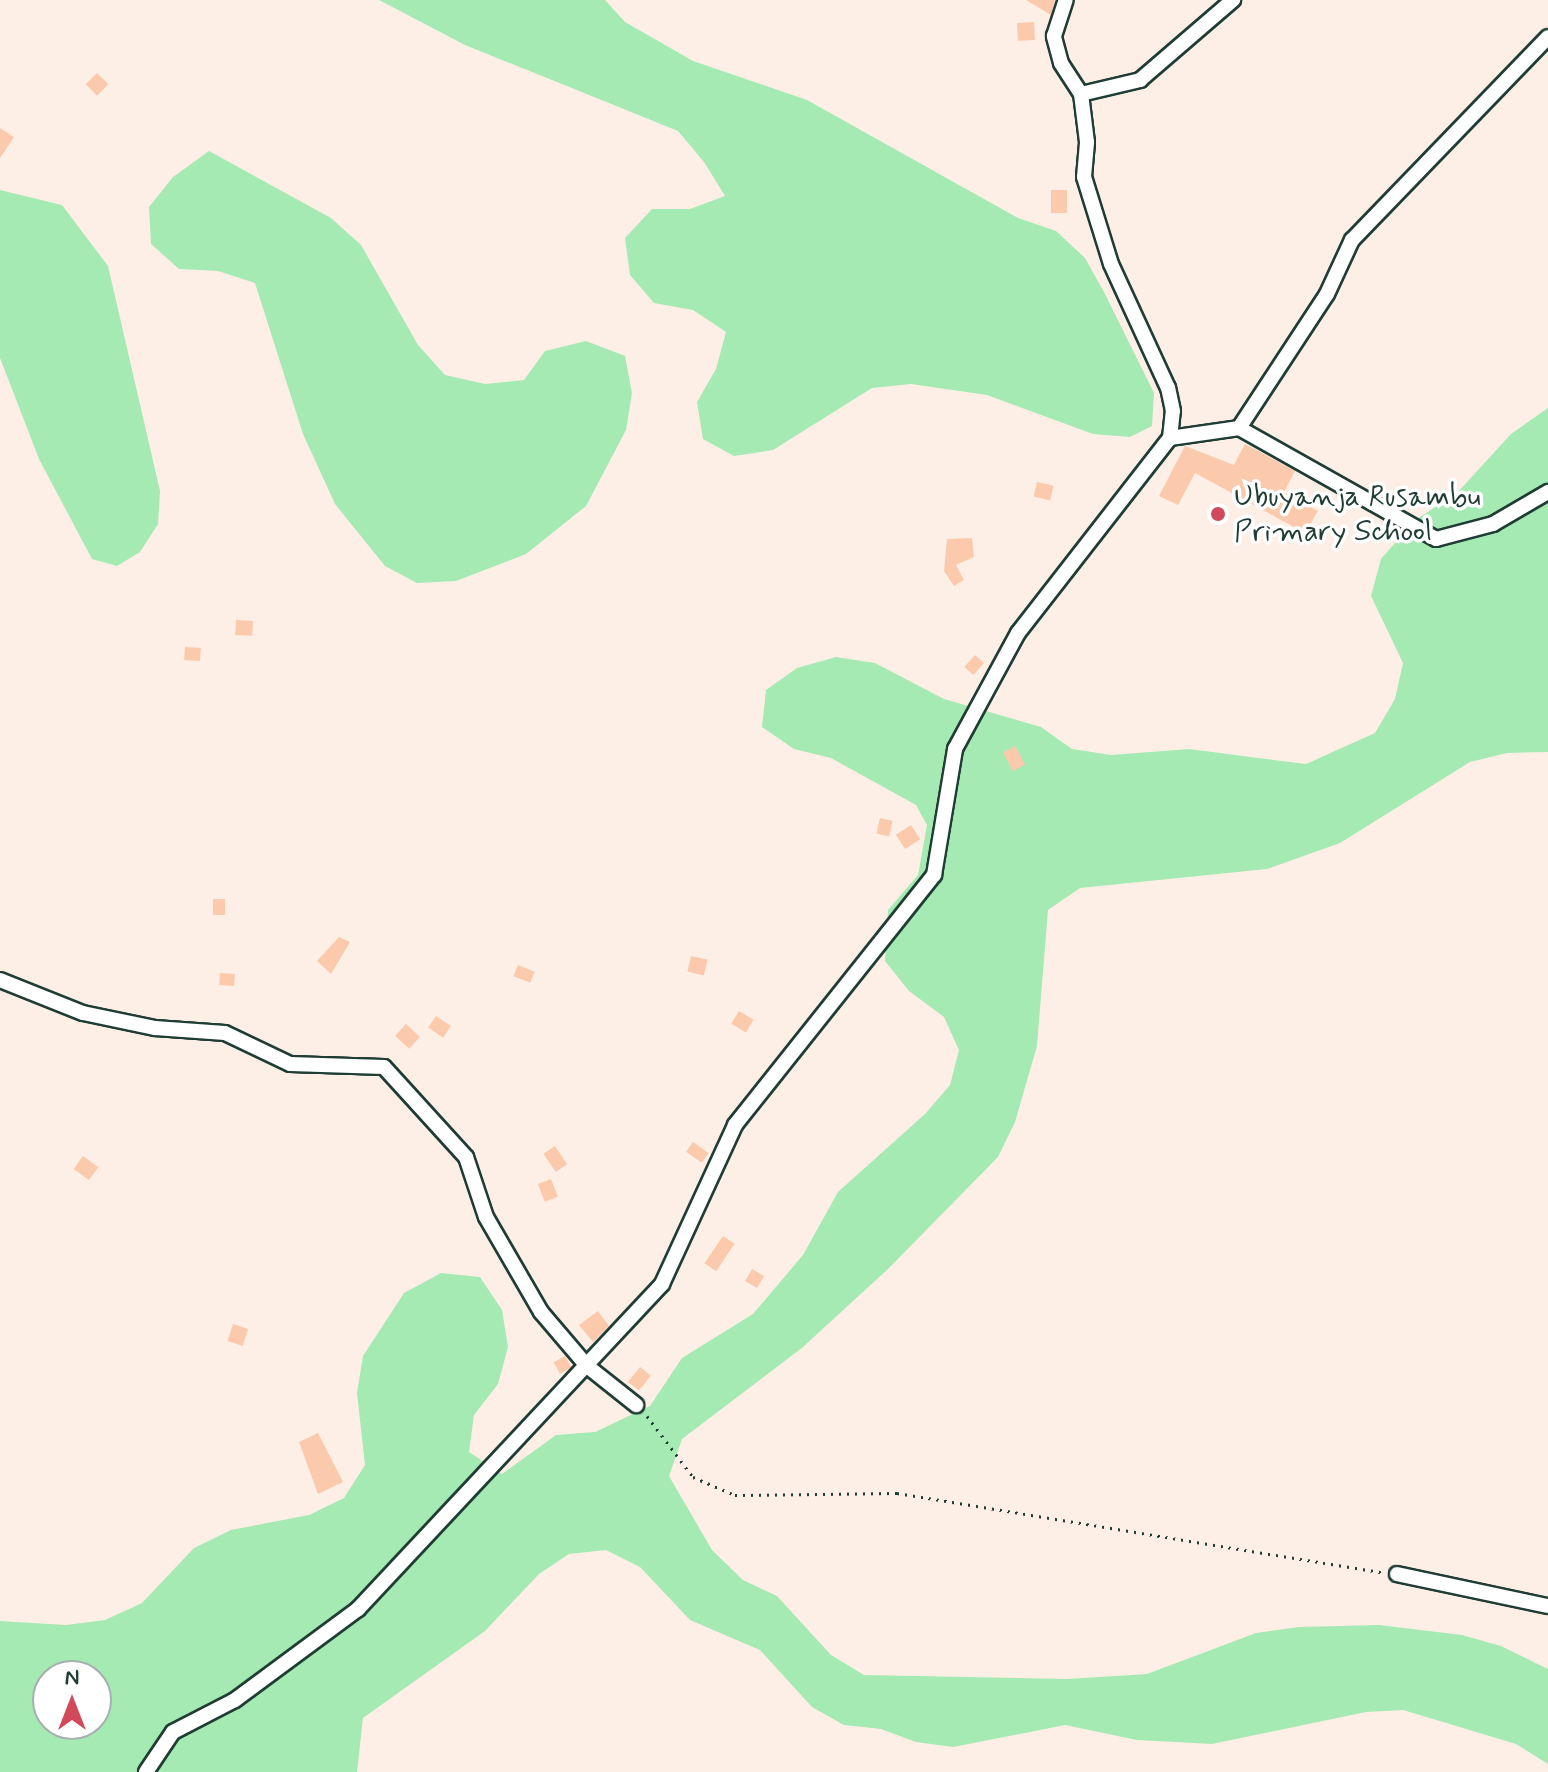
<!DOCTYPE html>
<style>
body{margin:0}
#map{position:relative;width:1548px;height:1772px;overflow:hidden;background:#feefe6;font-family:Mynerve,sans-serif}
div>[style]{position:absolute}
.green>*{inset:0;background:#a5e9b3}
.building>*{inset:0;background:#fbc9ab;transform-origin:0 0}
.path>*{height:3px;margin-top:-1.5px;transform-origin:0;background:repeating-linear-gradient(90deg,#1f3d34 0 2px,transparent 0 8px)}
.roads{filter:drop-shadow(2px 0 #1f3d34) drop-shadow(-2px 0 #1f3d34) drop-shadow(0 2px #1f3d34) drop-shadow(0 -2px #1f3d34)}
.minor>*{height:14px;margin:-7px;padding:0 7px;transform-origin:7px;border-radius:7px;background:#fff}
.dots>*{width:22px;height:22px;translate:-50% -50%;box-sizing:border-box;border:4px solid #fff;border-radius:50%}
span{translate:-50% -50%;white-space:nowrap;text-align:center;line-height:1.15;-webkit-text-stroke:7px #fff;paint-order:stroke}
.poi-label{font-size:30px;color:#1f3d34}
.left{translate:0 -50%;text-align:left}
.north{position:absolute;left:32px;top:1660px;width:80px;height:80px;box-sizing:border-box;background:#fff;border:2px solid #a5b1ae;border-radius:50%;rotate:0deg;font-size:22px;font-weight:700;line-height:32px;text-align:center;color:#1f3d34}
.north::after{content:'';display:block;margin:auto;width:28px;height:36px;background:#d1495b;clip-path:polygon(50% 0,100% 100%,50% 72%,0 100%)}
</style>
<div id="map">
<div class="green">
<i style="clip-path:polygon(379px 0,605px 0,625px 22px,693px 61px,807px 100px,1018px 218px,1056px 231px,1085px 258px,1104px 292px,1154px 393px,1152px 426px,1130px 437px,1093px 434px,987px 395px,911px 384px,872px 388px,773px 450px,734px 456px,703px 439px,697px 402px,716px 369px,726px 332px,693px 310px,654px 303px,630px 275px,625px 238px,652px 209px,690px 209px,725px 196px,704px 162px,678px 131px,465px 45px)"></i>
<i style="clip-path:polygon(209px 151px,331px 218px,361px 245px,418px 345px,445px 375px,485px 384px,524px 380px,545px 351px,586px 341px,625px 356px,632px 393px,626px 430px,586px 506px,526px 554px,456px 581px,417px 583px,385px 566px,335px 504px,303px 434px,255px 283px,218px 271px,179px 269px,151px 244px,149px 207px,173px 177px)"></i>
<i style="clip-path:polygon(0 190px,62px 205px,108px 266px,160px 491px,158px 524px,140px 552px,117px 566px,92px 559px,39px 459px,0 358px)"></i>
<i style="clip-path:polygon(evenodd,1548px 408px,1548px 752px,1507px 753px,1470px 762px,1340px 843px,1267px 869px,1080px 888px,1048px 910px,1037px 1046px,1015px 1122px,998px 1157px,888px 1269px,803px 1347px,682px 1439px,669px 1476px,712px 1550px,743px 1580px,777px 1596px,831px 1655px,864px 1675px,1067px 1679px,1147px 1674px,1256px 1633px,1299px 1627px,1379px 1625px,1462px 1635px,1501px 1646px,1548px 1669px,1548px 1764px,1516px 1744px,1403px 1710px,1366px 1712px,1212px 1744px,1137px 1740px,1065px 1725px,953px 1747px,916px 1742px,881px 1729px,844px 1725px,812px 1707px,760px 1650px,690px 1620px,640px 1567px,606px 1550px,569px 1554px,539px 1574px,485px 1631px,363px 1718px,357px 1772px,0 1772px,0 1621px,66px 1625px,105px 1620px,142px 1603px,194px 1548px,231px 1530px,309px 1515px,344px 1498px,365px 1465px,357px 1393px,363px 1356px,404px 1293px,441px 1273px,480px 1277px,502px 1310px,508px 1347px,498px 1384px,474px 1415px,469px 1452px,502px 1474px,556px 1435px,595px 1432px,650px 1406px,682px 1358px,753px 1314px,803px 1255px,838px 1192px,925px 1114px,950px 1085px,959px 1050px,944px 1017px,909px 991px,885px 961px,888px 910px,918px 875px,927px 825px,916px 805px,831px 758px,794px 749px,762px 727px,766px 690px,797px 668px,836px 657px,875px 663px,944px 699px,1041px 727px,1072px 749px,1111px 755px,1189px 749px,1306px 764px,1375px 733px,1395px 699px,1403px 663px,1371px 596px,1381px 559px,1414px 521px,1457px 493px,1511px 434px,1548px 408px,48px 1676px,96px 1676px,96px 1724px,48px 1724px,48px 1676px)"></i>
</div>
<div class="building">
<i style="clip-path:polygon(1026px 0,1055px 0,1051px 15px)"></i>
<i style="left:1034px;top:22px;width:18px;height:17px;rotate:87deg"></i>
<i style="left:97px;top:73px;width:16px;height:16px;rotate:45deg"></i>
<i style="clip-path:polygon(0 128px,14px 137px,0 158px)"></i>
<i style="left:1051px;top:190px;width:16px;height:23px"></i>
<i style="clip-path:polygon(1245px 444px,1295px 471px,1284px 492px,1318px 511px,1305px 533px,1195px 473px,1178px 505px,1159px 496px,1185px 446px,1234px 465px)"></i>
<i style="left:1037px;top:482px;width:17px;height:15px;rotate:13deg"></i>
<i style="clip-path:polygon(972px 538px,974px 557px,956px 565px,964px 580px,954px 586px,944px 571px,947px 539px)"></i>
<i style="left:236px;top:620px;width:17px;height:15px;rotate:3deg"></i>
<i style="left:185px;top:647px;width:16px;height:13px;rotate:4deg"></i>
<i style="left:975px;top:655px;width:12px;height:16px;rotate:42deg"></i>
<i style="left:1015px;top:746px;width:21px;height:14px;rotate:61deg"></i>
<i style="left:880px;top:818px;width:13px;height:16px;rotate:13deg"></i>
<i style="left:911px;top:825px;width:17px;height:18px;rotate:57deg"></i>
<i style="left:213px;top:899px;width:12px;height:16px"></i>
<i style="clip-path:polygon(339px 937px,350px 942px,331px 974px,317px 961px)"></i>
<i style="left:691px;top:956px;width:17px;height:16px;rotate:13deg"></i>
<i style="left:518px;top:965px;width:18px;height:12px;rotate:22deg"></i>
<i style="left:220px;top:973px;width:15px;height:12px;rotate:4deg"></i>
<i style="left:739px;top:1011px;width:17px;height:15px;rotate:31deg"></i>
<i style="left:436px;top:1016px;width:18px;height:14px;rotate:34deg"></i>
<i style="left:406px;top:1024px;width:19px;height:16px;rotate:43deg"></i>
<i style="left:693px;top:1142px;width:19px;height:12px;rotate:35deg"></i>
<i style="left:555px;top:1146px;width:22px;height:14px;rotate:56deg"></i>
<i style="left:83px;top:1156px;width:19px;height:16px;rotate:36deg"></i>
<i style="left:551px;top:1179px;width:19px;height:14px;rotate:69deg"></i>
<i style="left:723px;top:1236px;width:14px;height:33px;rotate:34deg"></i>
<i style="left:752px;top:1269px;width:14px;height:14px;rotate:30deg"></i>
<i style="clip-path:polygon(598px 1311px,609px 1326px,593px 1342px,579px 1325px)"></i>
<i style="left:233px;top:1324px;width:16px;height:18px;rotate:18deg"></i>
<i style="left:565px;top:1356px;width:13px;height:13px;rotate:61deg"></i>
<i style="left:640px;top:1367px;width:14px;height:19px;rotate:39deg"></i>
<i style="clip-path:polygon(318px 1433px,343px 1482px,318px 1494px,299px 1442px)"></i>
</div>
<div class="path">
<i style="left:647px;top:1416px;width:76px;rotate:53deg"></i>
<i style="left:693px;top:1477px;width:46px;rotate:23.2deg"></i>
<i style="left:735px;top:1495px;width:162px;rotate:-0.7deg"></i>
<i style="left:897px;top:1493px;width:491px;rotate:9.3deg"></i>
</div>
<div class="roads">
<div class="minor">
<i style="left:1081px;top:94px;width:61px;rotate:-13.3deg"></i>
<i style="left:1140px;top:80px;width:123px;rotate:-40.7deg"></i>
<i style="left:1239px;top:428px;width:160px;rotate:-56.7deg"></i>
<i style="left:1327px;top:294px;width:60px;rotate:-65.2deg"></i>
<i style="left:1352px;top:240px;width:282px;rotate:-46deg"></i>
<i style="left:1170px;top:438px;width:70px;rotate:-8.2deg"></i>
<i style="left:1239px;top:428px;width:226px;rotate:29.4deg"></i>
<i style="left:1436px;top:539px;width:59px;rotate:-14.7deg"></i>
<i style="left:1493px;top:524px;width:64px;rotate:-30.2deg"></i>
<i style="left:0;top:980px;width:89px;rotate:21.7deg"></i>
<i style="left:83px;top:1013px;width:74px;rotate:11.8deg"></i>
<i style="left:155px;top:1028px;width:70px;rotate:4.1deg"></i>
<i style="left:225px;top:1033px;width:72px;rotate:25.5deg"></i>
<i style="left:290px;top:1064px;width:94px;rotate:1.8deg"></i>
<i style="left:384px;top:1067px;width:122px;rotate:47.7deg"></i>
<i style="left:466px;top:1157px;width:63px;rotate:71.6deg"></i>
<i style="left:486px;top:1217px;width:110px;rotate:59.9deg"></i>
<i style="left:541px;top:1312px;width:71px;rotate:49.6deg"></i>
<i style="left:587px;top:1366px;width:63px;rotate:38.5deg"></i>
<i style="left:1397px;top:1574px;width:154px;rotate:12deg"></i>
<i style="left:146px;top:1772px;width:48px;rotate:-56deg"></i>
<i style="left:173px;top:1732px;width:70px;rotate:-27.3deg"></i>
<i style="left:235px;top:1700px;width:153px;rotate:-36.5deg"></i>
<i style="left:358px;top:1609px;width:445px;rotate:-46.9deg"></i>
<i style="left:662px;top:1284px;width:175px;rotate:-65.3deg"></i>
<i style="left:735px;top:1125px;width:320px;rotate:-51.5deg"></i>
<i style="left:934px;top:875px;width:128px;rotate:-80.5deg"></i>
<i style="left:955px;top:749px;width:132px;rotate:-61.5deg"></i>
<i style="left:1018px;top:633px;width:247px;rotate:-52.1deg"></i>
<i style="left:1170px;top:438px;width:27px;rotate:-84deg"></i>
<i style="left:1173px;top:411px;width:24px;rotate:-102deg"></i>
<i style="left:1168px;top:388px;width:136px;rotate:-114.7deg"></i>
<i style="left:1111px;top:264px;width:91px;rotate:-107.2deg"></i>
<i style="left:1084px;top:177px;width:35px;rotate:-85deg"></i>
<i style="left:1087px;top:142px;width:48px;rotate:-97.1deg"></i>
<i style="left:1081px;top:94px;width:37px;rotate:-123deg"></i>
<i style="left:1061px;top:63px;width:28px;rotate:-105deg"></i>
<i style="left:1054px;top:36px;width:38px;rotate:-72deg"></i>
</div>
</div>
<div class="dots">
<i style="left:1218px;top:514px;background:#d1495b"></i>
</div>
<div class="poi-label">
<span class="left" style="left:1234px;top:514px">Ubuyanja Rusambu<br>Primary School</span>
</div>
<div class="north">N</div>
</div>
